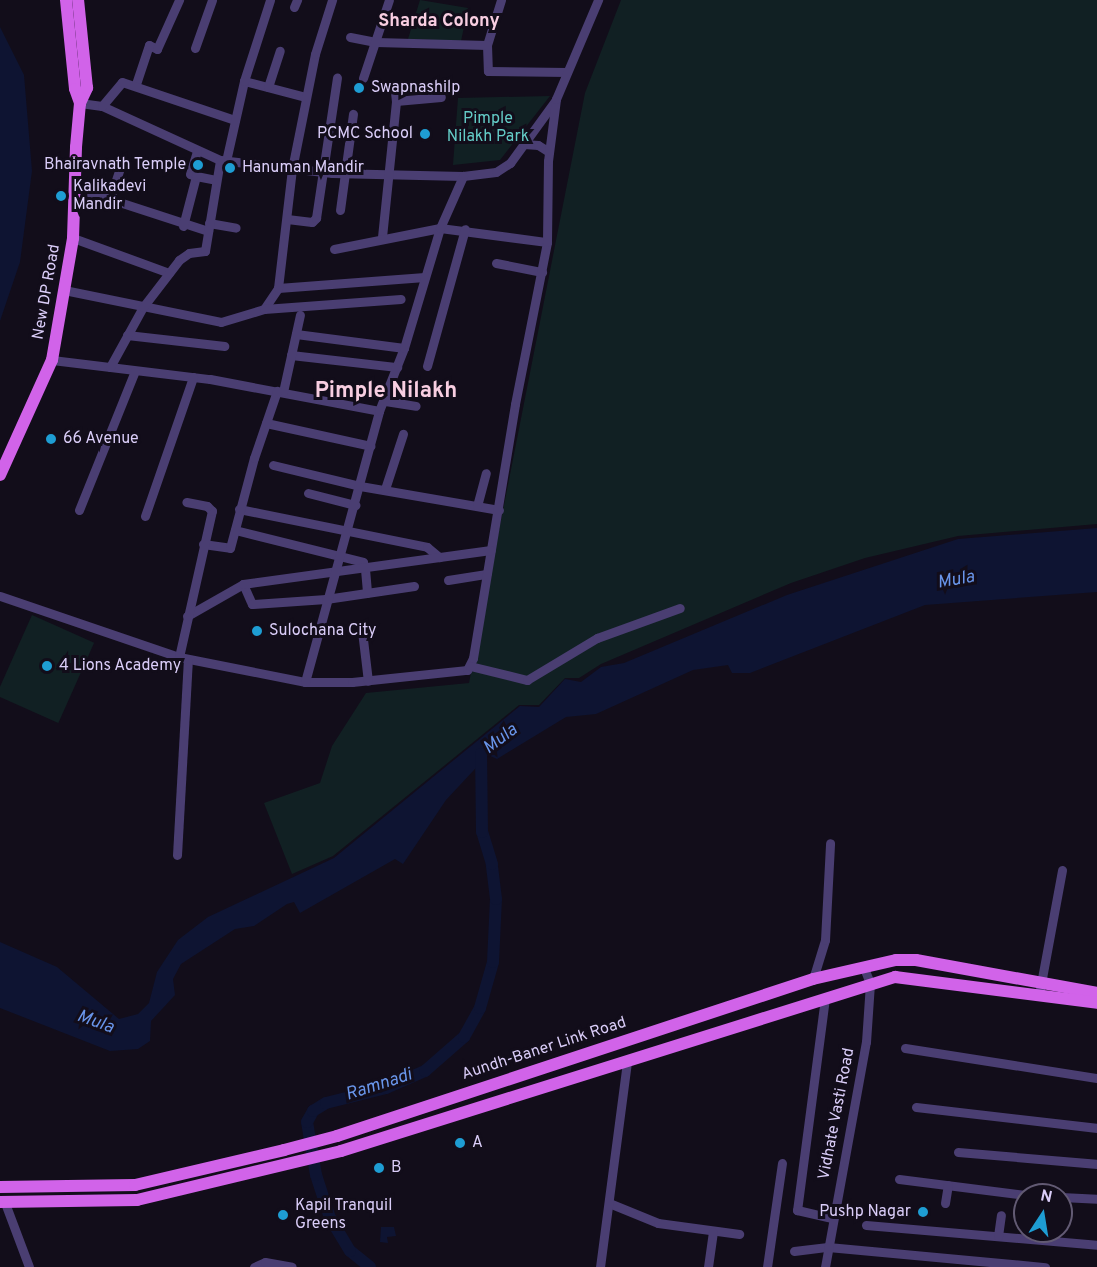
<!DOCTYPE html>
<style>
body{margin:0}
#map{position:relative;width:1097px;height:1267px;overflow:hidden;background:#120d1a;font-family:Overpass,sans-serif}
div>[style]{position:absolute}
.green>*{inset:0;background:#112023;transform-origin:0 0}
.water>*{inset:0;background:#0e1432}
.river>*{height:12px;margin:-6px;padding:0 6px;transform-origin:6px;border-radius:6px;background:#0e1432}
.minor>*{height:9px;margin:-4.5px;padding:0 4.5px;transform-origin:4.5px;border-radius:4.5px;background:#4a3e72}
.major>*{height:12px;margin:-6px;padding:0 6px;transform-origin:6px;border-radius:6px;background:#d163e9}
.dots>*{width:16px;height:16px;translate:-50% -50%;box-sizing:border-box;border:3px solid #120d1a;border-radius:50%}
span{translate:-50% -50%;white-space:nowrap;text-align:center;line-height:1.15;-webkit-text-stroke:6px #120d1a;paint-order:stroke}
.poi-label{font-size:16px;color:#dacdf8}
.left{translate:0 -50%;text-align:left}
.right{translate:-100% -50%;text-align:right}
.park-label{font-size:16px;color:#64ccc7}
.street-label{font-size:16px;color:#dacdf8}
.neighbourhood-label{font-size:18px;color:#f8cee1;font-weight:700}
.water-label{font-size:18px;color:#6995ea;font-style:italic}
.district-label{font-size:22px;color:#f8cee1;font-weight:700}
.north{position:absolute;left:1013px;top:1183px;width:60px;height:60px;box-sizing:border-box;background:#120d1a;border:2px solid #625a73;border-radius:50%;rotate:12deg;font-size:16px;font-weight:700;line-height:24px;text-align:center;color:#dacdf8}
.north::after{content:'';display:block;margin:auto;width:21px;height:27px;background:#1e9dd3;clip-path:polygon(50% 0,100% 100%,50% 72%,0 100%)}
</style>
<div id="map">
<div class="green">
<i style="clip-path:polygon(420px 0,468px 8px,461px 41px,408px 39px)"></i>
<i style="clip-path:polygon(621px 0,1097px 0,1097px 524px,958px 536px,865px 558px,791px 583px,601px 664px,579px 678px,565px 678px,539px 705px,519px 705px,333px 856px,292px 874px,264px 803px,320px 783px,332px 746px,366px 693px,469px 683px,585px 93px)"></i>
<i style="clip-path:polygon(550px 96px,500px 160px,453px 165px,458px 98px)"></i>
<i style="left:32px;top:615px;width:68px;height:88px;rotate:24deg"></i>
</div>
<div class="water">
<i style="clip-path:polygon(0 27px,24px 75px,32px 171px,20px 262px,0 321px)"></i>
<i style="clip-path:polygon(1097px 528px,1097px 592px,925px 605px,750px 673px,732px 673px,728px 665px,693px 670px,596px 714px,566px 717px,497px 759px,488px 755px,446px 800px,403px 864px,395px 859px,300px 913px,294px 902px,287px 904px,254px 926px,235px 929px,181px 964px,173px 979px,175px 995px,151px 1021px,150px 1041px,138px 1049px,110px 1051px,0 1008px,0 942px,57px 967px,119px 1019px,138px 1014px,149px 1003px,157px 972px,178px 940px,208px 917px,334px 858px,520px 706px,539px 707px,565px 679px,581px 682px,601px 667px,624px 663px,787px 595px,958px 539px)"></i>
<i style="clip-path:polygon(381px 1227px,394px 1227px,396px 1236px,387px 1237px,388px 1243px,380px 1242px)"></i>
</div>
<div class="river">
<i style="left:370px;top:1267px;width:26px;rotate:-141deg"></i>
<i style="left:350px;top:1251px;width:39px;rotate:-121deg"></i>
<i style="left:330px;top:1218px;width:45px;rotate:-108deg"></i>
<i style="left:316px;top:1175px;width:54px;rotate:-99.6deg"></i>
<i style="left:307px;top:1122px;width:13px;rotate:-61deg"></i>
<i style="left:313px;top:1111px;width:15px;rotate:-32deg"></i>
<i style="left:326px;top:1103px;width:62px;rotate:-14deg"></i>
<i style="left:386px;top:1088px;width:43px;rotate:-23.6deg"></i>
<i style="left:425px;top:1071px;width:52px;rotate:-41.1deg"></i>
<i style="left:464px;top:1037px;width:33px;rotate:-61deg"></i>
<i style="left:480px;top:1008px;width:48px;rotate:-74.2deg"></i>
<i style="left:493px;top:962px;width:63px;rotate:-87.3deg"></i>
<i style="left:496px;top:899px;width:35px;rotate:-97deg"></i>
<i style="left:492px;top:864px;width:34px;rotate:-107deg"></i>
<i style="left:482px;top:832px;width:78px;rotate:-90.7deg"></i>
</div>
<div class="minor">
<i style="left:501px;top:0;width:47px;rotate:107.3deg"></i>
<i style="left:487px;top:45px;width:26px;rotate:88deg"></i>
<i style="left:488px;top:71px;width:79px;rotate:0.7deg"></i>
<i style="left:294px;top:7px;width:8px;rotate:-67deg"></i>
<i style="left:350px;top:37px;width:26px;rotate:11deg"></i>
<i style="left:376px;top:42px;width:111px;rotate:1.5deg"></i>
<i style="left:195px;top:48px;width:51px;rotate:-70.5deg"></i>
<i style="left:363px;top:78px;width:82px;rotate:-71.6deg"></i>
<i style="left:244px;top:81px;width:64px;rotate:14.5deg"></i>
<i style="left:136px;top:84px;width:41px;rotate:-71.6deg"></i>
<i style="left:149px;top:45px;width:9px;rotate:27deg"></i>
<i style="left:157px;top:49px;width:54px;rotate:-65.8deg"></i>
<i style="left:268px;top:87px;width:38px;rotate:-72deg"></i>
<i style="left:395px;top:92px;width:9px;rotate:84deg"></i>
<i style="left:396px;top:101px;width:45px;rotate:-5.1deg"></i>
<i style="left:80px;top:103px;width:22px;rotate:8deg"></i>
<i style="left:102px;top:106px;width:130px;rotate:24.6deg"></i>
<i style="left:220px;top:160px;width:113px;rotate:6.6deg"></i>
<i style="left:332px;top:173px;width:131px;rotate:1.3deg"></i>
<i style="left:463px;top:176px;width:33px;rotate:-7deg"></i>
<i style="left:496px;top:172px;width:17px;rotate:-33deg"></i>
<i style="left:510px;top:163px;width:77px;rotate:-54deg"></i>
<i style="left:102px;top:106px;width:31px;rotate:-50deg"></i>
<i style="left:122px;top:82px;width:119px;rotate:18.6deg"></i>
<i style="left:524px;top:144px;width:14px;rotate:4deg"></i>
<i style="left:538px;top:145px;width:13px;rotate:32deg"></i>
<i style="left:226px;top:161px;width:82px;rotate:-77.3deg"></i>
<i style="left:244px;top:81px;width:85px;rotate:-72.2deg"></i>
<i style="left:196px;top:176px;width:6px;rotate:-162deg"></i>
<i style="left:190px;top:174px;width:24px;rotate:-73deg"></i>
<i style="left:76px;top:188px;width:139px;rotate:18deg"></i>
<i style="left:109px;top:201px;width:41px;rotate:-71.6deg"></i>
<i style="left:340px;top:210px;width:97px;rotate:-82.3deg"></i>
<i style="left:287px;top:219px;width:25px;rotate:7deg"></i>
<i style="left:312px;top:222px;width:6px;rotate:-45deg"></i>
<i style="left:316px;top:218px;width:142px;rotate:-81.5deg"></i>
<i style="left:209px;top:223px;width:27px;rotate:10deg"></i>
<i style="left:183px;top:226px;width:52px;rotate:-75.4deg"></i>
<i style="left:196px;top:176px;width:20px;rotate:11deg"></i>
<i style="left:382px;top:237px;width:137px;rotate:-84.1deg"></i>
<i style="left:73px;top:238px;width:102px;rotate:20deg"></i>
<i style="left:334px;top:249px;width:108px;rotate:-11.2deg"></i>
<i style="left:440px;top:228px;width:108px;rotate:7.5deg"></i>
<i style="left:496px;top:263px;width:47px;rotate:11.1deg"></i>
<i style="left:278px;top:288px;width:147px;rotate:-4.3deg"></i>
<i style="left:64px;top:290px;width:160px;rotate:11.5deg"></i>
<i style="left:221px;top:322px;width:45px;rotate:-16.8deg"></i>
<i style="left:264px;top:309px;width:25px;rotate:-56deg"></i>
<i style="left:278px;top:288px;width:120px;rotate:-83.3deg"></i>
<i style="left:292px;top:169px;width:117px;rotate:-78.7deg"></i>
<i style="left:315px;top:54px;width:57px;rotate:-72.5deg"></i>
<i style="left:264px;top:309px;width:137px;rotate:-4.2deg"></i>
<i style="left:296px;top:334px;width:109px;rotate:7.4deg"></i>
<i style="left:127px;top:335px;width:98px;rotate:6.5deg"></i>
<i style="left:291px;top:355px;width:107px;rotate:6.5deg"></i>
<i style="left:52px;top:360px;width:159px;rotate:6.9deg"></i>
<i style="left:210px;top:379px;width:172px;rotate:10.7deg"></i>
<i style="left:427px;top:366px;width:142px;rotate:-74.5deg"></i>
<i style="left:110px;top:367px;width:68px;rotate:-61.2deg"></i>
<i style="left:143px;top:307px;width:59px;rotate:-52.5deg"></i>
<i style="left:179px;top:260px;width:12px;rotate:-35deg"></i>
<i style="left:189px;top:253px;width:16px;rotate:-7deg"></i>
<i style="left:205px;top:251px;width:92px;rotate:-80.6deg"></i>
<i style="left:283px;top:392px;width:79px;rotate:-77.6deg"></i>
<i style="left:385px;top:401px;width:31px;rotate:9deg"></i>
<i style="left:266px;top:423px;width:107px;rotate:12.4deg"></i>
<i style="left:273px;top:465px;width:89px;rotate:13.6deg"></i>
<i style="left:360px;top:486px;width:141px;rotate:9.8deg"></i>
<i style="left:385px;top:489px;width:58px;rotate:-71.9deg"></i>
<i style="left:308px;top:493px;width:49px;rotate:14.3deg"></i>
<i style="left:477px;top:506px;width:34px;rotate:-75deg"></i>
<i style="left:239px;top:509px;width:192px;rotate:11.4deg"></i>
<i style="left:427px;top:547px;width:16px;rotate:40deg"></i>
<i style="left:79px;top:510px;width:150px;rotate:-68.1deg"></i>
<i style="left:145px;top:516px;width:147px;rotate:-70.9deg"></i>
<i style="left:235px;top:530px;width:132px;rotate:14deg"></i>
<i style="left:203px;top:544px;width:27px;rotate:8deg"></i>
<i style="left:230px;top:548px;width:93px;rotate:-75.1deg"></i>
<i style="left:254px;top:458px;width:71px;rotate:-71.1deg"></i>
<i style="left:365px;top:569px;width:24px;rotate:85deg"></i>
<i style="left:448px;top:580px;width:39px;rotate:-9deg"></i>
<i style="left:243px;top:584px;width:22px;rotate:66deg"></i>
<i style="left:252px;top:604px;width:74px;rotate:-3.9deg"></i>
<i style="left:326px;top:599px;width:89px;rotate:-8.4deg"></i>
<i style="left:0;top:596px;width:189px;rotate:18.8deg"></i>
<i style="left:179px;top:657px;width:128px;rotate:11.2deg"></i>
<i style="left:305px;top:682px;width:47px"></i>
<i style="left:352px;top:682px;width:116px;rotate:-6deg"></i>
<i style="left:467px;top:670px;width:13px;rotate:-63deg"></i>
<i style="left:473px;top:658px;width:257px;rotate:-80.6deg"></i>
<i style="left:515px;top:404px;width:165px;rotate:-78.8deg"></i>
<i style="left:547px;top:242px;width:81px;rotate:-89.3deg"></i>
<i style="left:548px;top:161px;width:63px;rotate:-82.6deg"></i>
<i style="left:556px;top:99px;width:108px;rotate:-67deg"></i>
<i style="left:187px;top:616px;width:64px;rotate:-29.7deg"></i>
<i style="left:243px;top:584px;width:250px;rotate:-7.8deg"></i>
<i style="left:362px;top:631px;width:50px;rotate:83.2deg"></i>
<i style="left:179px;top:657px;width:150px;rotate:-77.3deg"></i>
<i style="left:212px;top:511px;width:7px;rotate:-135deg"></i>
<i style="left:207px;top:506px;width:21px;rotate:-169deg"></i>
<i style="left:470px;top:666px;width:59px;rotate:13.8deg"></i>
<i style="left:527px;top:680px;width:82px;rotate:-31deg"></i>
<i style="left:597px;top:638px;width:88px;rotate:-19.9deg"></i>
<i style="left:305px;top:682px;width:281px;rotate:-74.7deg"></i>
<i style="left:379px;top:411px;width:68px;rotate:-68.4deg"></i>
<i style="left:404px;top:348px;width:125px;rotate:-73.3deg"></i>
<i style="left:440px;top:228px;width:57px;rotate:-66.1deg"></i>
<i style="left:177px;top:855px;width:195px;rotate:-86.8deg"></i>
<i style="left:813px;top:979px;width:41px;rotate:-72.9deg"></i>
<i style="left:825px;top:940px;width:97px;rotate:-87deg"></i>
<i style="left:1040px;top:989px;width:121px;rotate:-79.5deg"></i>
<i style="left:825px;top:998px;width:214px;rotate:97.5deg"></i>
<i style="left:797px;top:1210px;width:37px;rotate:13deg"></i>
<i style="left:905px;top:1048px;width:194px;rotate:8.9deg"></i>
<i style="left:916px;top:1107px;width:182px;rotate:6.6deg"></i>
<i style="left:958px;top:1152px;width:140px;rotate:4.9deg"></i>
<i style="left:899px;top:1179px;width:127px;rotate:7.2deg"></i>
<i style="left:1061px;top:1197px;width:36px;rotate:3deg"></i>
<i style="left:5px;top:1203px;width:68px;rotate:69.4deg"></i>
<i style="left:609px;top:1203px;width:53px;rotate:22.2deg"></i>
<i style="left:658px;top:1223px;width:82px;rotate:7.7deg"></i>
<i style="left:945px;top:1203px;width:18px;rotate:-81deg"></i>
<i style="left:866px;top:1225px;width:232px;rotate:4.9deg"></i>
<i style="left:998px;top:1236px;width:21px;rotate:-82deg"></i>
<i style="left:794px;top:1251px;width:34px;rotate:-7deg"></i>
<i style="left:828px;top:1247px;width:218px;rotate:5.3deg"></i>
<i style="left:254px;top:1267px;width:12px;rotate:-24deg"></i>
<i style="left:265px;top:1262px;width:27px;rotate:10deg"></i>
<i style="left:600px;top:1267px;width:208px;rotate:-82.5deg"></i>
<i style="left:708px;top:1267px;width:35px;rotate:-82deg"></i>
<i style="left:767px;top:1267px;width:105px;rotate:-81.8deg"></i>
<i style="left:825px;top:1267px;width:229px;rotate:-79.7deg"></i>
<i style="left:866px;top:1042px;width:59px;rotate:-86.1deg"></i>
<i style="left:870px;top:983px;width:16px;rotate:-112deg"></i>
</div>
<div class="major">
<i style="left:66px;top:0;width:89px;rotate:84.2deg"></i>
<i style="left:75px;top:89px;width:15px;rotate:70deg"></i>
<i style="left:0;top:475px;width:126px;rotate:-65.7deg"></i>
<i style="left:52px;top:360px;width:124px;rotate:-80.2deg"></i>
<i style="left:73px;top:238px;width:91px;rotate:-88.1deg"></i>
<i style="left:76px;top:147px;width:44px;rotate:-84.8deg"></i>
<i style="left:80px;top:103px;width:17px;rotate:-65deg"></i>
<i style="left:87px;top:88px;width:88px;rotate:-95.8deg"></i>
<i style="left:0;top:1187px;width:135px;rotate:-0.8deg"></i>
<i style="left:135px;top:1185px;width:153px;rotate:-13.2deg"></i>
<i style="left:284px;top:1150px;width:55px;rotate:-14.8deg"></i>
<i style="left:337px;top:1136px;width:501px;rotate:-18.25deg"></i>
<i style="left:813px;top:979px;width:85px;rotate:-12.9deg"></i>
<i style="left:896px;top:960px;width:20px"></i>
<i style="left:916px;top:960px;width:184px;rotate:10.3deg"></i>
<i style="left:0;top:1202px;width:137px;rotate:-0.8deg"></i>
<i style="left:137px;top:1200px;width:210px;rotate:-13.5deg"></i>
<i style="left:341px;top:1151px;width:581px;rotate:-17.44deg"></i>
<i style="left:895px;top:977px;width:204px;rotate:7.3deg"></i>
</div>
<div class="dots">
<i style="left:359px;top:88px;background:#1e9dd3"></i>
<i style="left:425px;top:134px;background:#1e9dd3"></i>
<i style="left:198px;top:165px;background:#1e9dd3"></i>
<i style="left:230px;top:168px;background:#1e9dd3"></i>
<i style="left:61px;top:196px;background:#1e9dd3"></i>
<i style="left:51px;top:439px;background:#1e9dd3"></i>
<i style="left:257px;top:631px;background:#1e9dd3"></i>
<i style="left:47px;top:666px;background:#1e9dd3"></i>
<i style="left:460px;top:1143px;background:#1e9dd3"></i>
<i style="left:379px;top:1168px;background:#1e9dd3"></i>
<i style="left:923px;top:1212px;background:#1e9dd3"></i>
<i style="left:283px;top:1215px;background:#1e9dd3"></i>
</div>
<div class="poi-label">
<span class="left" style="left:371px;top:88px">Swapnashilp</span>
<span class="right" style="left:413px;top:134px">PCMC School</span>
<span class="right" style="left:186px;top:165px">Bhairavnath Temple</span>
<span class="left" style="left:242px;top:168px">Hanuman Mandir</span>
<span class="left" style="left:73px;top:196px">Kalikadevi<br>Mandir</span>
<span class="left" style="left:63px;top:439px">66 Avenue</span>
<span class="left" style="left:269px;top:631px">Sulochana City</span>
<span class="left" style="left:59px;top:666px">4 Lions Academy</span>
<span class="left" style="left:472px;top:1143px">A</span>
<span class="left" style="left:391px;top:1168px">B</span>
<span class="left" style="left:295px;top:1215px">Kapil Tranquil<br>Greens</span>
<span class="right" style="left:911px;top:1212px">Pushp Nagar</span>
</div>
<div class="park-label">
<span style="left:488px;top:128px">Pimple<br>Nilakh Park</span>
</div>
<div class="street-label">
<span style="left:47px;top:292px;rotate:-80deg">New DP Road</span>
<span style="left:544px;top:1049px;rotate:-18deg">Aundh-Baner Link Road</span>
<span style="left:837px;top:1114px;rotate:-79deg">Vidhate Vasti Road</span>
</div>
<div class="neighbourhood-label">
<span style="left:439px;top:22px">Sharda Colony</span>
</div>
<div class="water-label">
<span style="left:956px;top:581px;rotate:-10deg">Mula</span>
<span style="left:501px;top:740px;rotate:-37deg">Mula</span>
<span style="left:95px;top:1023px;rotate:20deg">Mula</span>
<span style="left:379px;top:1086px;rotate:-18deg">Ramnadi</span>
</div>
<div class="district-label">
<span style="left:386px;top:392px">Pimple Nilakh</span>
</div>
<div class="north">N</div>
</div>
